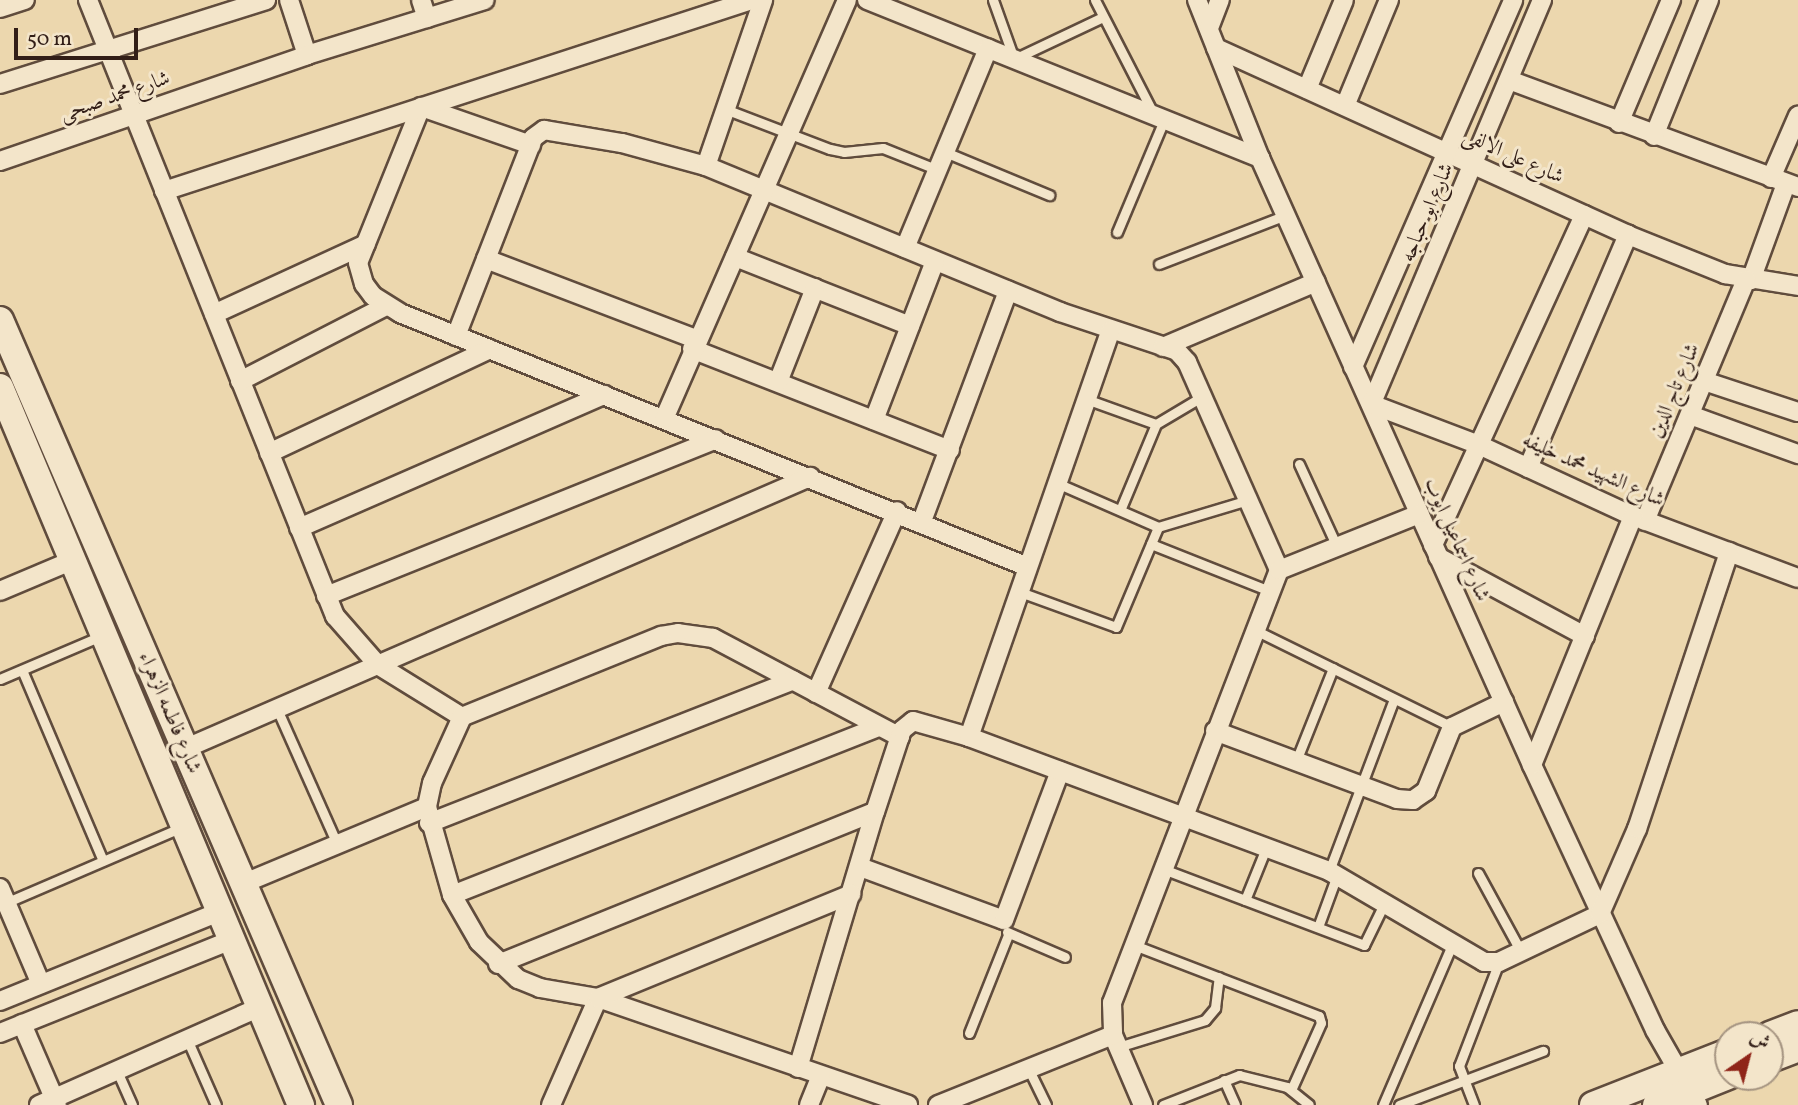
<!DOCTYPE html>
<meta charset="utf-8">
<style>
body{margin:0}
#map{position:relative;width:1798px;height:1105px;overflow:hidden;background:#ecd7ae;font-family:Vollkorn,Amiri,serif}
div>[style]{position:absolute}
.roads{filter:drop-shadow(2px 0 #604c3d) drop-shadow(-2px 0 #604c3d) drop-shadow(0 2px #604c3d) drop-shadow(0 -2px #604c3d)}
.lane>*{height:9px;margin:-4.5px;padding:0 4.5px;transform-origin:4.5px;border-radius:4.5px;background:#f3e5ca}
.street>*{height:18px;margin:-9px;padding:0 9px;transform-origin:9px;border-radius:9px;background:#f3e5ca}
.secondary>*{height:26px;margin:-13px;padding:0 13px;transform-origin:13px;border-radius:13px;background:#f3e5ca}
span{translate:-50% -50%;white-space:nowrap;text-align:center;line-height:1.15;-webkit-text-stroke:6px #f3e5ca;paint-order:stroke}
.street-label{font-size:21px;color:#321e17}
.north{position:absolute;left:1714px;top:1021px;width:70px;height:70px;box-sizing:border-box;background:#f3e5ca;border:2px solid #a69582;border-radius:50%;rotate:35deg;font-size:19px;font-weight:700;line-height:28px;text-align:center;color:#321e17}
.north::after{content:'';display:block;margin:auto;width:24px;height:32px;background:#8f2418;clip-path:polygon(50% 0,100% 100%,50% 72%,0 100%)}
.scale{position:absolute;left:14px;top:28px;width:124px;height:32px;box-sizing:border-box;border:4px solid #321e17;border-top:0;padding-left:9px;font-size:21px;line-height:24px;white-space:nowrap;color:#321e17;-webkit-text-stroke:5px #f3e5ca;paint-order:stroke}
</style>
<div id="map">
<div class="roads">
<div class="lane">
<i style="left:993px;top:0;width:63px;rotate:70.4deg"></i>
<i style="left:1014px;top:59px;width:98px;rotate:-25.3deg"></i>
<i style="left:1095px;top:0;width:127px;rotate:62.8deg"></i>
<i style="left:725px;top:109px;width:112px;rotate:20.9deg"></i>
<i style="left:830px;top:149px;width:14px;rotate:12deg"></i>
<i style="left:844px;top:152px;width:39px;rotate:-6deg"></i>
<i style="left:883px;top:148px;width:59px;rotate:21.8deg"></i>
<i style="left:945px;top:152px;width:113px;rotate:22.5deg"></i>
<i style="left:1117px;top:232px;width:121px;rotate:-67.2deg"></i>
<i style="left:1159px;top:264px;width:136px;rotate:-21.1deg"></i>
<i style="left:1086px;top:399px;width:74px;rotate:19.7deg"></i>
<i style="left:1299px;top:464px;width:91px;rotate:65.4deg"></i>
<i style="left:1121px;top:508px;width:91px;rotate:-67.4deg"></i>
<i style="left:1156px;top:424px;width:55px;rotate:-30.8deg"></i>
<i style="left:1158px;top:527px;width:94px;rotate:-16.7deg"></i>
<i style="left:1151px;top:544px;width:128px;rotate:21.6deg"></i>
<i style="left:1020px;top:592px;width:102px;rotate:20deg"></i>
<i style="left:1116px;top:627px;width:108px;rotate:-67.2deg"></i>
<i style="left:1158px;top:527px;width:110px;rotate:-156.5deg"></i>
<i style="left:1255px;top:630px;width:220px;rotate:26.2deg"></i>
<i style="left:22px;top:670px;width:207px;rotate:67deg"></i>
<i style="left:0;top:679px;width:110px;rotate:-23.1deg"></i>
<i style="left:277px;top:709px;width:148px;rotate:66deg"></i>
<i style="left:1296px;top:761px;width:100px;rotate:-68.3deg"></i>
<i style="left:1163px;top:869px;width:215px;rotate:20.7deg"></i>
<i style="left:1364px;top:945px;width:46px;rotate:-64deg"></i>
<i style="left:1329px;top:871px;width:184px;rotate:-69.3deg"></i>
<i style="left:1478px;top:873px;width:90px;rotate:61.4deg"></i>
<i style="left:1245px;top:900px;width:56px;rotate:-68deg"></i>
<i style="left:5px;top:903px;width:193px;rotate:-23.2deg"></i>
<i style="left:1318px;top:927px;width:55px;rotate:-69.9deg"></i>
<i style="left:1007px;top:932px;width:63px;rotate:23.3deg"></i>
<i style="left:1134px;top:945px;width:198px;rotate:21deg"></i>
<i style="left:1319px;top:1016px;width:7px;rotate:74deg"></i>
<i style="left:1321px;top:1023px;width:73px;rotate:114.1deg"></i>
<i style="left:969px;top:1033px;width:105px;rotate:-68.3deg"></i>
<i style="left:187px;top:1039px;width:72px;rotate:66.3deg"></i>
<i style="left:1118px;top:1047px;width:91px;rotate:-17.2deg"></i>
<i style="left:1205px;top:1020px;width:16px;rotate:-50deg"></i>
<i style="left:1215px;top:1008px;width:31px;rotate:-83deg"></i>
<i style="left:1029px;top:1070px;width:39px;rotate:64deg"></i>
<i style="left:117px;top:1071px;width:37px;rotate:66deg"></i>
<i style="left:1224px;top:1080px;width:27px;rotate:66deg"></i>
<i style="left:1163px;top:1105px;width:82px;rotate:-21.5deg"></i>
<i style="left:1239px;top:1075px;width:49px;rotate:14deg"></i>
<i style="left:1287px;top:1087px;width:28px;rotate:39deg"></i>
<i style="left:1383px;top:1105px;width:174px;rotate:-66.7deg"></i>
<i style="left:1399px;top:1105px;width:154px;rotate:-20.6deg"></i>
<i style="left:1474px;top:1105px;width:42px;rotate:-111deg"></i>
<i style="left:1459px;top:1066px;width:111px;rotate:-69deg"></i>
</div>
<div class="street">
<i style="left:88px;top:0;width:664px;rotate:68.15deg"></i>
<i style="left:335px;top:616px;width:65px;rotate:48.7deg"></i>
<i style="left:378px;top:665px;width:99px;rotate:31.8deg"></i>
<i style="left:289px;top:0;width:58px;rotate:71.9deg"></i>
<i style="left:421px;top:0;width:19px;rotate:72deg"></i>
<i style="left:867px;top:0;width:424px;rotate:21.9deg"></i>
<i style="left:1197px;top:0;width:170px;rotate:68.3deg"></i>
<i style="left:1260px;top:158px;width:665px;rotate:65.86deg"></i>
<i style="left:1532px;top:765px;width:292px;rotate:65.1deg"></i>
<i style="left:1655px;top:1030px;width:86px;rotate:60.2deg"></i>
<i style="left:1542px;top:0;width:439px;rotate:112.9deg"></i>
<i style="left:1371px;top:404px;width:116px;rotate:20.8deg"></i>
<i style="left:1479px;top:445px;width:170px;rotate:24.8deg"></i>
<i style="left:1633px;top:516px;width:176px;rotate:20.6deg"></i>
<i style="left:0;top:8px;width:26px;rotate:-18deg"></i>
<i style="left:1209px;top:28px;width:30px;rotate:-69deg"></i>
<i style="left:1216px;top:48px;width:452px;rotate:24.4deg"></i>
<i style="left:1628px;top:235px;width:105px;rotate:21.9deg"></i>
<i style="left:1725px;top:274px;width:74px;rotate:9.3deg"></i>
<i style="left:1509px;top:80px;width:308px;rotate:20.3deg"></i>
<i style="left:0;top:84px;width:279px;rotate:-17.5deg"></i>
<i style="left:1307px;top:89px;width:96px;rotate:-67.4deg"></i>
<i style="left:1345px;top:106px;width:115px;rotate:-67.5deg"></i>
<i style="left:1619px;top:123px;width:134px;rotate:-67.1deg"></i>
<i style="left:1654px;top:136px;width:147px;rotate:-68deg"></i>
<i style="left:531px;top:145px;width:116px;rotate:-160.9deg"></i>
<i style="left:421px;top:107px;width:168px;rotate:112deg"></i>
<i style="left:358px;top:263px;width:22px;rotate:74deg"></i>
<i style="left:364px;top:284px;width:15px;rotate:53deg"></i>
<i style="left:373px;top:296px;width:32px;rotate:32deg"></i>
<i style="left:400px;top:313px;width:677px;rotate:22.02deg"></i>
<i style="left:0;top:161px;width:325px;rotate:-19deg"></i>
<i style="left:307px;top:55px;width:186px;rotate:-17.2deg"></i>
<i style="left:706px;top:166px;width:176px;rotate:-71deg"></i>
<i style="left:1771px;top:178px;width:68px;rotate:-66.5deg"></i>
<i style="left:164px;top:191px;width:618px;rotate:-18deg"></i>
<i style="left:905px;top:248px;width:216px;rotate:-67.4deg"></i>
<i style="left:735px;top:257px;width:188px;rotate:21.5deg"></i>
<i style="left:486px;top:259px;width:225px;rotate:20.9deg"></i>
<i style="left:1751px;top:280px;width:102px;rotate:-70deg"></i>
<i style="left:214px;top:314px;width:167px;rotate:-24.7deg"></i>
<i style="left:456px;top:336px;width:212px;rotate:-68.7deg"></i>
<i style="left:533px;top:138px;width:14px;rotate:-36deg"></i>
<i style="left:544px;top:130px;width:79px;rotate:9.5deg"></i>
<i style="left:622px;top:143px;width:87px;rotate:15.3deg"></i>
<i style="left:706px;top:166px;width:383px;rotate:22.4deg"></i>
<i style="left:1060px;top:312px;width:123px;rotate:18.4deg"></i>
<i style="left:1177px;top:351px;width:15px;rotate:48deg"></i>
<i style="left:1187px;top:362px;width:227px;rotate:66.1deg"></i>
<i style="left:1279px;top:570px;width:464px;rotate:111.1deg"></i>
<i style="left:1112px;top:1003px;width:32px;rotate:88deg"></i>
<i style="left:1113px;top:1035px;width:76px;rotate:66.8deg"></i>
<i style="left:1163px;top:347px;width:166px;rotate:-23deg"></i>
<i style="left:692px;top:349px;width:277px;rotate:21.4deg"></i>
<i style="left:1353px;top:367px;width:400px;rotate:-66.4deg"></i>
<i style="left:240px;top:381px;width:164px;rotate:-27.2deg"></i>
<i style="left:1704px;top:381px;width:99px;rotate:18.3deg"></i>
<i style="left:778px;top:382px;width:101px;rotate:-68.5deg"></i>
<i style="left:1690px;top:415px;width:115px;rotate:19.9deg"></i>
<i style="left:664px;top:419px;width:457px;rotate:-66.4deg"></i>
<i style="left:874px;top:420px;width:170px;rotate:-69deg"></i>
<i style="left:269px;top:453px;width:244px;rotate:-25.2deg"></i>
<i style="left:1528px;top:468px;width:254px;rotate:-66.8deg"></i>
<i style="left:922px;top:521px;width:246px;rotate:-69.5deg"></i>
<i style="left:1645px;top:521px;width:262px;rotate:-67.3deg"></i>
<i style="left:299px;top:528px;width:333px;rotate:-23.6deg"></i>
<i style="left:1433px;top:545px;width:363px;rotate:-65.4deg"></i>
<i style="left:1438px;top:557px;width:167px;rotate:28.3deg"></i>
<i style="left:1279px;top:570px;width:151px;rotate:-21.8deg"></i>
<i style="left:0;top:591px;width:77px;rotate:-22.9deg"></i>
<i style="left:326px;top:596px;width:420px;rotate:-21.9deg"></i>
<i style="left:816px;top:693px;width:199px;rotate:-66deg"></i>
<i style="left:1215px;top:731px;width:194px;rotate:20.5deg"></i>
<i style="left:1397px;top:799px;width:16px;rotate:4deg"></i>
<i style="left:1413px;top:800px;width:16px;rotate:-35deg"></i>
<i style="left:1426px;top:791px;width:69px;rotate:-67.9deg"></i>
<i style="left:1452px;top:727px;width:58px;rotate:-25.7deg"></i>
<i style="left:900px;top:737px;width:212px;rotate:-152.1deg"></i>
<i style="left:713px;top:638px;width:35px;rotate:-172deg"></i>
<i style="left:678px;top:633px;width:17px;rotate:170deg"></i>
<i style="left:661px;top:636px;width:215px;rotate:157.9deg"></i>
<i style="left:462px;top:717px;width:72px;rotate:114.4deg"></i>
<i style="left:432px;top:783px;width:25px;rotate:102deg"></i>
<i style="left:427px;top:807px;width:91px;rotate:74.1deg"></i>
<i style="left:452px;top:895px;width:54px;rotate:60.1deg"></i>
<i style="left:479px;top:942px;width:54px;rotate:43.5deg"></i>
<i style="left:518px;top:979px;width:24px;rotate:22deg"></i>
<i style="left:540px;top:988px;width:59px;rotate:9.8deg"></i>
<i style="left:598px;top:998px;width:328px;rotate:19deg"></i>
<i style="left:969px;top:737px;width:430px;rotate:-70.8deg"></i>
<i style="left:184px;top:749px;width:683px;rotate:-23.49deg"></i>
<i style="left:1532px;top:765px;width:269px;rotate:-67.9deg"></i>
<i style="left:429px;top:823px;width:391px;rotate:-21.4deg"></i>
<i style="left:860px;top:867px;width:153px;rotate:20.2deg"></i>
<i style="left:1004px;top:920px;width:159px;rotate:-69.4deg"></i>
<i style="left:242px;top:884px;width:200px;rotate:-22.6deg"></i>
<i style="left:0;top:888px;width:104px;rotate:66.9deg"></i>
<i style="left:452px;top:895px;width:458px;rotate:-21.5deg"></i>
<i style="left:498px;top:964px;width:406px;rotate:-22deg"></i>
<i style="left:0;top:1001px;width:236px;rotate:-22.1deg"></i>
<i style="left:22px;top:1024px;width:88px;rotate:66.6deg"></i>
<i style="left:0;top:1033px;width:249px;rotate:-21.9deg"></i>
<i style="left:798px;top:1068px;width:267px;rotate:-73.3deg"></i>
<i style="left:875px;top:812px;width:86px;rotate:-71.8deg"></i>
<i style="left:902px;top:730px;width:14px;rotate:-39deg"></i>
<i style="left:913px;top:721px;width:58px;rotate:15.9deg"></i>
<i style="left:969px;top:737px;width:384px;rotate:20.4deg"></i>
<i style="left:1329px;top:871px;width:180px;rotate:30.4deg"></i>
<i style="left:1484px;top:962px;width:15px"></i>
<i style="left:1499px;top:962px;width:112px;rotate:-25.4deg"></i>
<i style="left:1600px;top:914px;width:93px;rotate:-66.5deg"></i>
<i style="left:1637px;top:829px;width:292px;rotate:-71.6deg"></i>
<i style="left:39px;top:1105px;width:240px;rotate:-23.9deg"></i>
<i style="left:551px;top:1105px;width:117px;rotate:-66.3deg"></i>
<i style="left:598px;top:998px;width:274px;rotate:-22.3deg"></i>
<i style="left:809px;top:1105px;width:31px;rotate:-68deg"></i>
<i style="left:938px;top:1105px;width:188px;rotate:-21.8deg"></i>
</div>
<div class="secondary">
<i style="left:0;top:320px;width:855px;rotate:66.64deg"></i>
<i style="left:0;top:387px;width:779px;rotate:67.26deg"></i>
<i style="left:1770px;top:1035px;width:30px;rotate:-21deg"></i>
<i style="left:1770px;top:1059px;width:30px;rotate:-21deg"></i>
<i style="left:1593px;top:1105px;width:145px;rotate:-21.4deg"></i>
<i style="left:1656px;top:1105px;width:78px;rotate:-21.9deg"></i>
</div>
</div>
<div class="street-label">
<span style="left:115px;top:97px;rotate:-19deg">شارع محمد صبحى</span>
<span style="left:1513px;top:157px;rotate:24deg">شارع على الالفى</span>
<span style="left:1428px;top:213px;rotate:-67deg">شارع ابو حباجه</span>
<span style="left:1675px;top:391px;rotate:-67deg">شارع تاج الدين</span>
<span style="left:1593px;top:471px;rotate:24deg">شارع الشهيد محمد خليفه</span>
<span style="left:1456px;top:540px;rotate:66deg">شارع اسماعيل ايوب</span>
<span style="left:169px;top:713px;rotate:67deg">شارع فاطمه الزهراء</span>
</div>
<div class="north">ش</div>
<div class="scale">50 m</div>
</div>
